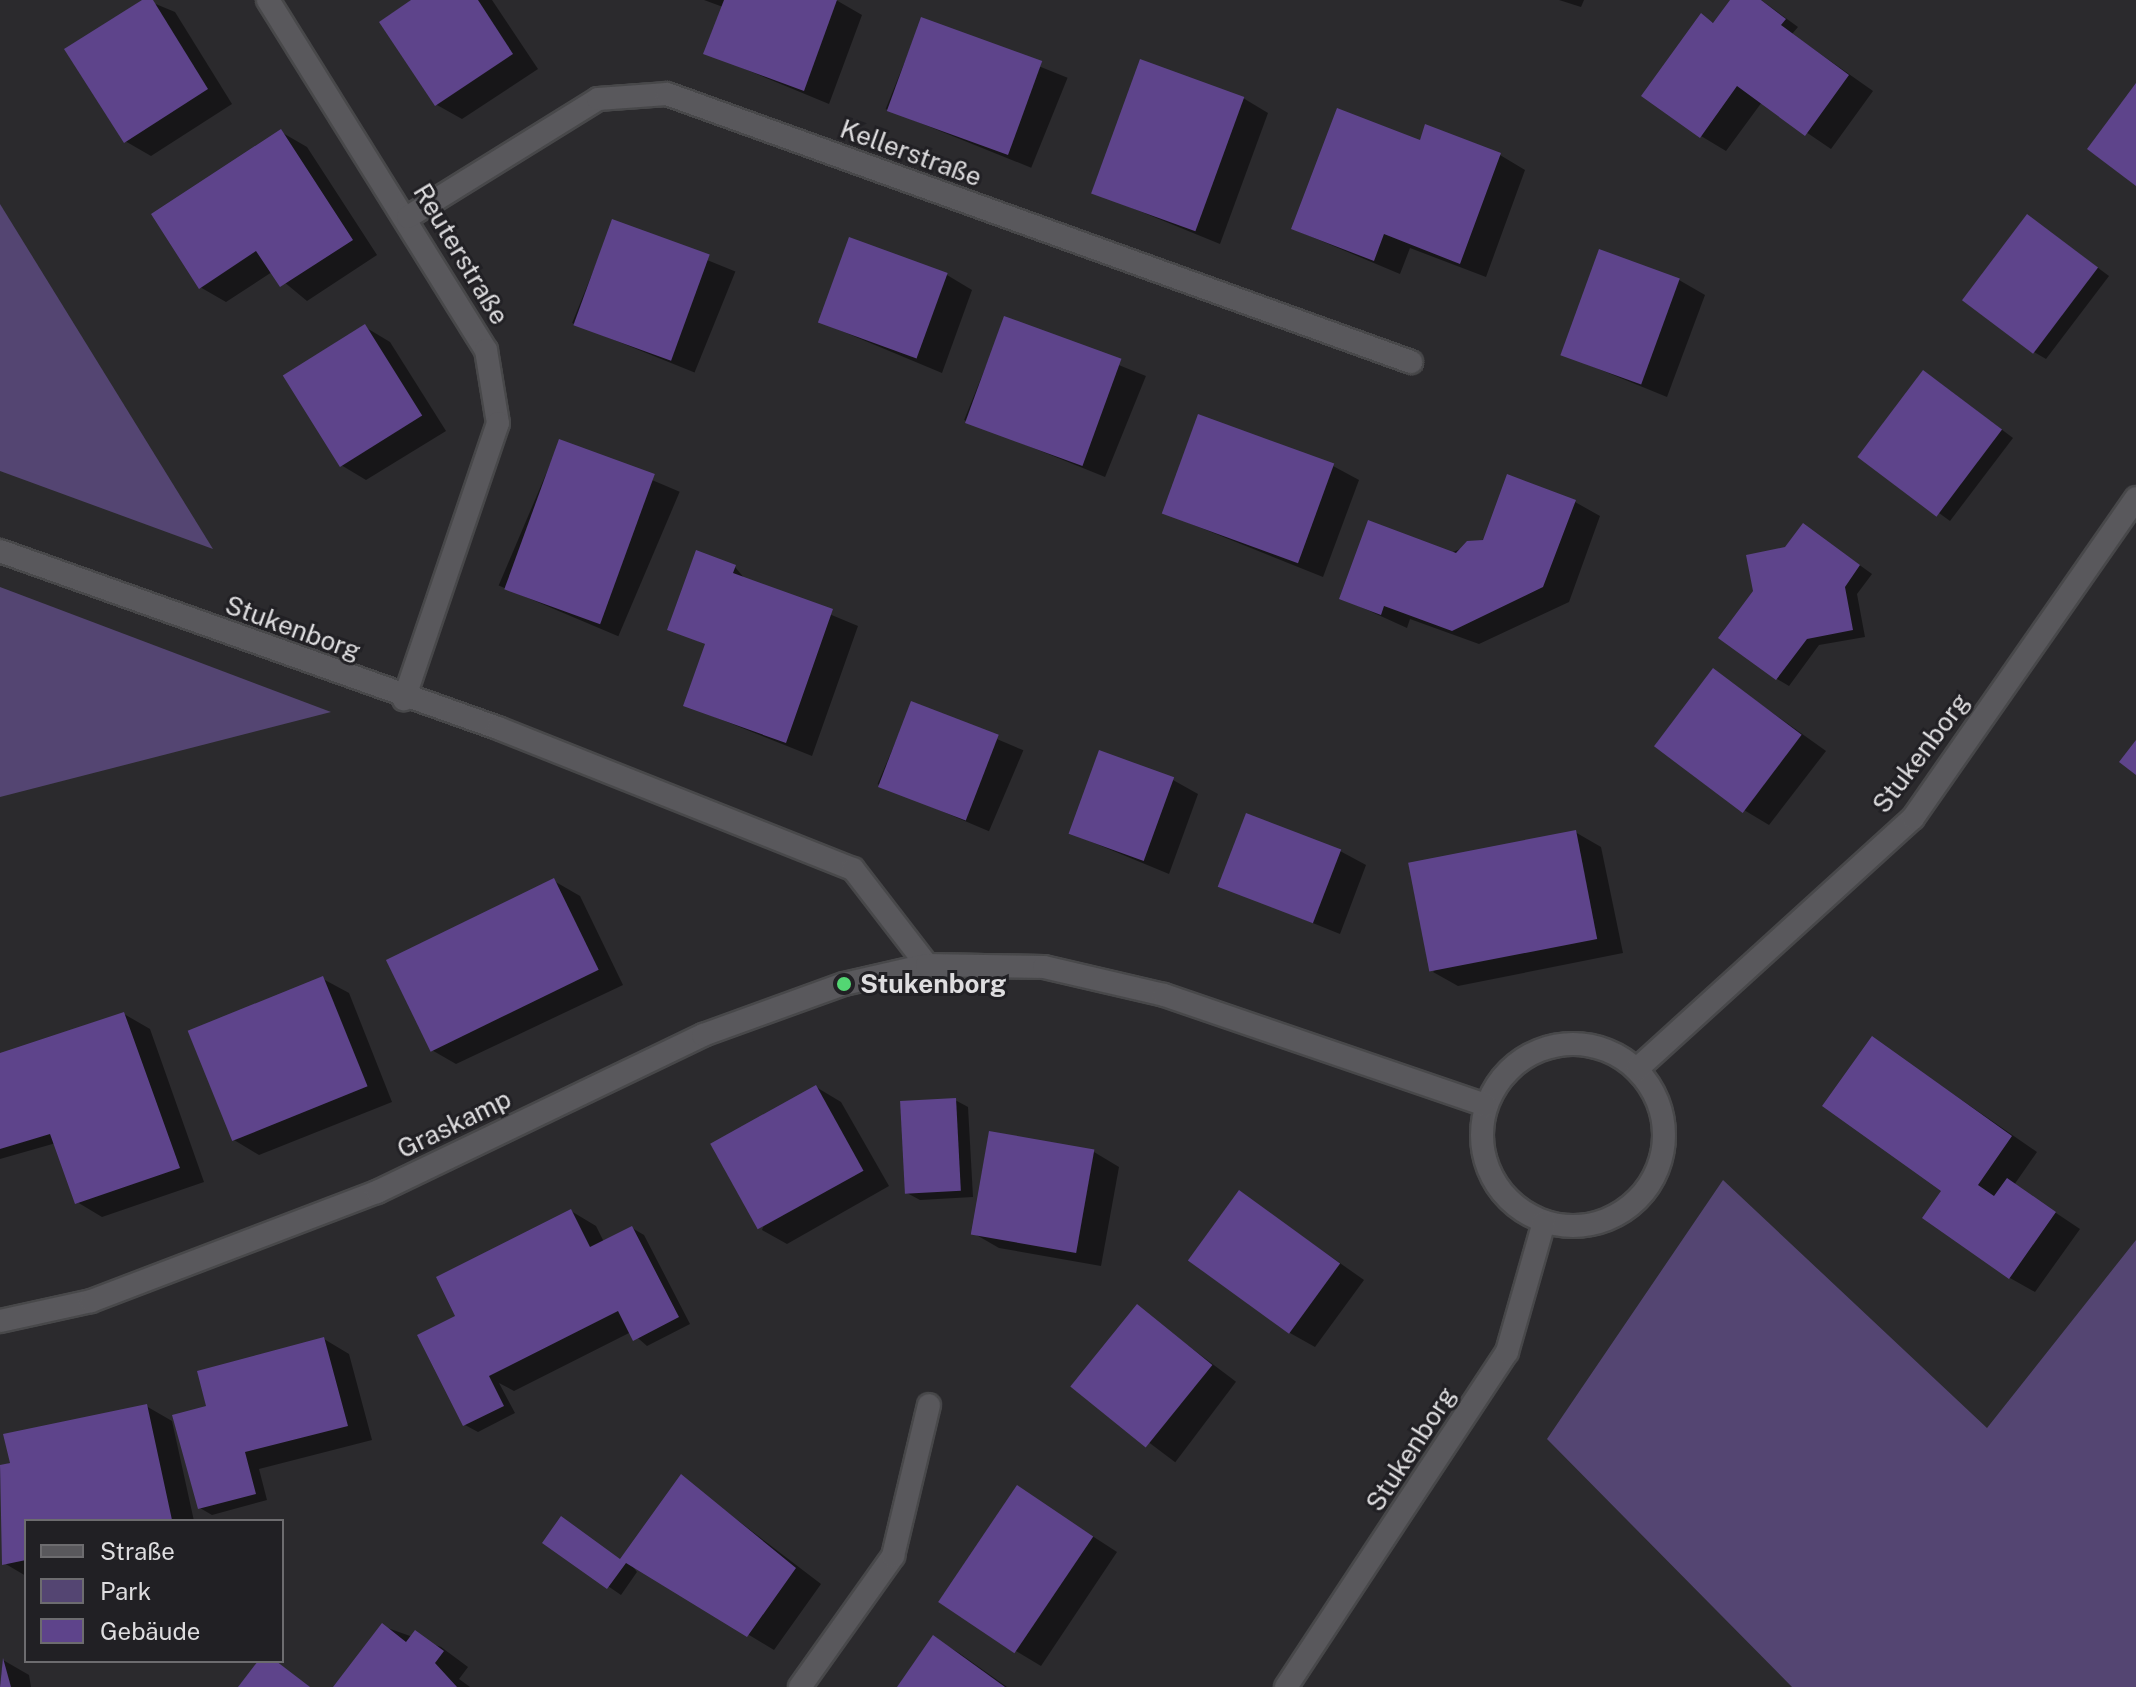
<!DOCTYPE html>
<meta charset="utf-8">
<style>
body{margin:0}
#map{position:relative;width:2136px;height:1687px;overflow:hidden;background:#2b2a2d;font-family:"Public Sans",sans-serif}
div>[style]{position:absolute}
.green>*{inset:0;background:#544572}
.shadow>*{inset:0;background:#0007;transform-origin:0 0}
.building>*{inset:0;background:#5e448b;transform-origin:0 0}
.roads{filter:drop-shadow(2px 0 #48484a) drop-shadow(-2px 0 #48484a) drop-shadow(0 2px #48484a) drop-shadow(0 -2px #48484a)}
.minor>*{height:22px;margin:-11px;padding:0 11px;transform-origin:11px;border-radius:11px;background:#59585c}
.minor>.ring{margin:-11px;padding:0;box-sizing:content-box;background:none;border:22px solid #59585c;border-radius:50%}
.tertiary>*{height:22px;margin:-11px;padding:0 11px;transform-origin:11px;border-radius:11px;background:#59585c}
.dots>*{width:22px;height:22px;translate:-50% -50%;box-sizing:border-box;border:4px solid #212024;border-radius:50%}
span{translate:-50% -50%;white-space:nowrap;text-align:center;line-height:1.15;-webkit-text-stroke:6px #212024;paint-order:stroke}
.street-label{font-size:26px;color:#dedddf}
.poi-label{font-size:26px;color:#dedddf;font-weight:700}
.left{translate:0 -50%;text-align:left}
.legend{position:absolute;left:24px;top:1519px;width:260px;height:144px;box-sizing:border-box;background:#212024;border:2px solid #6d6c6f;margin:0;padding:10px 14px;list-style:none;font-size:24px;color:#dedddf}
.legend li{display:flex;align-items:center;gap:16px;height:40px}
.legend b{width:40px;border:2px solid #6d6c6f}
</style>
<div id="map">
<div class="green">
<i style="clip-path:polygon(0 204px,213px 549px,0 471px)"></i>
<i style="clip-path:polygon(0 587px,331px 712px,0 797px)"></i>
<i style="clip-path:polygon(1723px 1180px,1987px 1428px,2136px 1240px,2136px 1687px,1792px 1687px,1547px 1439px)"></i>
</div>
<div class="shadow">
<i style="clip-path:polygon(146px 0,175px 12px,232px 104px,151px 156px,125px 141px)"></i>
<i style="clip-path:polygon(415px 0,492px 0,538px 69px,462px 119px,437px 105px)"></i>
<i style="clip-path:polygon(704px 0,836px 0,862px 15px,829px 104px,706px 53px,723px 7px)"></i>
<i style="clip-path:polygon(1559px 0,1584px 0,1581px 7px)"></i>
<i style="clip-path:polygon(1732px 0,1761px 0,1798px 27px,1792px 34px,1873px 91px,1831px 149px,1762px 102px,1726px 151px,1701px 136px,1702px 16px,1715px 24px)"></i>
<i style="left:922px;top:19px;width:157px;height:97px;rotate:22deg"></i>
<i style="clip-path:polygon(1243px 98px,1268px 113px,1220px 244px,1093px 192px)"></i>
<i style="clip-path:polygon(281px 132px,307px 147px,377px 255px,307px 301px,272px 272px,226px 302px,200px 287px)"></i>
<i style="clip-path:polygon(1421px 142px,1500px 155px,1525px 170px,1486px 277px,1410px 248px,1400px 274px,1293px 229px)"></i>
<i style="clip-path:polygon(2028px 216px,2109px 276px,2046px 359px,2034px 352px)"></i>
<i style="left:613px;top:222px;width:132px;height:109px;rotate:22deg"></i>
<i style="clip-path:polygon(947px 275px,972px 290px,942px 373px,820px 322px)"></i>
<i style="clip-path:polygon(1679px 280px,1705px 295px,1667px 397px,1562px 354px)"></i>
<i style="left:1005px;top:319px;width:152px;height:109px;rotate:22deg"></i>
<i style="clip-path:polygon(365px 327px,390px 342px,446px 431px,366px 480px,341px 465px)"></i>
<i style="clip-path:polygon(1936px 380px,2013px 438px,1950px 521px,1861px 456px)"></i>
<i style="left:560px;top:441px;width:130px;height:157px;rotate:23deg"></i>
<i style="clip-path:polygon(1333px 466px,1359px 480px,1323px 577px,1164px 513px)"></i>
<i style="clip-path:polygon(1575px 502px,1600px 516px,1569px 602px,1479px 644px,1410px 619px,1407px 628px,1341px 598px)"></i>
<i style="clip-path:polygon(1804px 525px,1872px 574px,1857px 594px,1865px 637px,1819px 645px,1789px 686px,1777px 679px,1786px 549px)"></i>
<i style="clip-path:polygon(735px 567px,745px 579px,858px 626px,812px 756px,685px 705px,707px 645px,670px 629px)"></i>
<i style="clip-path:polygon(1714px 671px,1826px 751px,1769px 825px,1744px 810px)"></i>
<i style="left:912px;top:703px;width:121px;height:88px;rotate:23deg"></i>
<i style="clip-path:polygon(1173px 780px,1198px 794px,1169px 874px,1070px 833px)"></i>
<i style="clip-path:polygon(1575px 832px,1601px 847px,1623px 953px,1458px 986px,1433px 972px)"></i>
<i style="clip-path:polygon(1340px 851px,1366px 865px,1340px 934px,1221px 886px)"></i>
<i style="clip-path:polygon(554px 881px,580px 896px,623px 985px,456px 1064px,430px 1049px)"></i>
<i style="clip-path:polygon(323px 979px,349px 993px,392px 1102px,259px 1155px,234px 1140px)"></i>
<i style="clip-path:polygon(124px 1014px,150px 1029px,204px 1182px,102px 1217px,77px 1202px,56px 1143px,0 1159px,0 1056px)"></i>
<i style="clip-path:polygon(1872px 1038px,2037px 1152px,2014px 1185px,2080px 1229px,2035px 1292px,2010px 1278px,1944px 1190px)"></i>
<i style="clip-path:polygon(816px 1087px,841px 1102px,889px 1186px,787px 1244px,762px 1230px)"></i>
<i style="clip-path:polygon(955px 1100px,968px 1107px,973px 1197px,920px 1200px,907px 1193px)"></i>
<i style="clip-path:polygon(991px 1134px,1094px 1152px,1119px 1167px,1101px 1266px,999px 1248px,973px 1233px)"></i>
<i style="clip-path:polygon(1239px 1192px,1364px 1280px,1315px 1347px,1290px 1333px)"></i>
<i style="clip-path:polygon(571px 1211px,596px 1226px,604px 1242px,632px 1228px,644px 1235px,690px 1324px,647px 1346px,631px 1332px,514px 1391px,499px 1383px,515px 1413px,478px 1432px,465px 1425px,455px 1318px)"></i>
<i style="left:1137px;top:1307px;width:124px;height:101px;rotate:37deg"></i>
<i style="clip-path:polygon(324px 1339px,349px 1354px,372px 1440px,259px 1469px,267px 1500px,212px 1515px,200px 1508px,208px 1407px)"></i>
<i style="clip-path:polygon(146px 1406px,172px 1421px,194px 1521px,26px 1521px,26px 1576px,4px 1563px,0 1467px)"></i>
<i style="clip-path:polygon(681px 1477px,821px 1584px,774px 1650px,630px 1563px,637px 1572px,621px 1595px,545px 1543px,621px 1561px)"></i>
<i style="clip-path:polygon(1018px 1488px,1117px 1552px,1041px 1666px,1016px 1651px)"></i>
<i style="clip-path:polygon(382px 1626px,441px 1647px,468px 1667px,459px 1679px,470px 1687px,337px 1687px)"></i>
<i style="clip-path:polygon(934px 1638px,959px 1653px,1007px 1687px,899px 1687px)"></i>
<i style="clip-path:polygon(3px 1660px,29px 1675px,31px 1687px,0 1687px)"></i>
</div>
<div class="building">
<i style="clip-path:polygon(142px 0,153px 0,208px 89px,124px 143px,64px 49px)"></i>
<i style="clip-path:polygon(411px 0,478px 0,513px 54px,435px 106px,379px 22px)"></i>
<i style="clip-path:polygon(724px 0,837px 0,804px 91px,703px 54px)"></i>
<i style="clip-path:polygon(1730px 0,1761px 0,1786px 19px,1781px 25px,1849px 75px,1805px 136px,1737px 86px,1700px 138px,1641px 96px,1701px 13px,1713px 23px)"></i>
<i style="left:921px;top:17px;width:129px;height:100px;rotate:20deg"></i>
<i style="left:1140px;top:59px;width:111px;height:143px;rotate:20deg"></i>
<i style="clip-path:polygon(2136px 83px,2136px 186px,2087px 149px)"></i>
<i style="clip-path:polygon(1337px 108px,1420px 140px,1425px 124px,1501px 153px,1460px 264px,1384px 234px,1374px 261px,1291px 229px)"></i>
<i style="clip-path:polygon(281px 129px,353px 240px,280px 287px,256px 251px,199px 289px,151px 214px)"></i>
<i style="left:2027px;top:214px;width:89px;height:108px;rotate:37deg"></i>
<i style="left:612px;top:219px;width:104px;height:113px;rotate:20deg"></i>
<i style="left:849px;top:237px;width:105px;height:91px;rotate:20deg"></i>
<i style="left:1599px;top:249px;width:86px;height:113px;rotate:20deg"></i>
<i style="left:1004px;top:316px;width:125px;height:114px;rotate:20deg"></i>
<i style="left:365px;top:324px;width:108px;height:97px;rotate:58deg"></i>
<i style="left:1923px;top:370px;width:99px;height:109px;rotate:37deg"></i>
<i style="left:1198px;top:414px;width:145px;height:106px;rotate:20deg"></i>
<i style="left:559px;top:439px;width:102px;height:160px;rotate:20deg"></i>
<i style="clip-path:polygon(1507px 474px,1576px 500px,1543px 587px,1452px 631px,1384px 606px,1381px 615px,1339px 599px,1368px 520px,1456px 553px,1467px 541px,1483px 540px)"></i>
<i style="clip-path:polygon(1803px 523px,1860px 565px,1845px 587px,1853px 630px,1807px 639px,1776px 680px,1718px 638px,1753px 591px,1746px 555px,1785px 547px)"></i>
<i style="clip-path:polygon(696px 550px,736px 565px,733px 573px,833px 609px,786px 743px,683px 706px,705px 644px,667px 630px)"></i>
<i style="left:1713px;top:668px;width:111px;height:98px;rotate:37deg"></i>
<i style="left:911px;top:701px;width:94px;height:92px;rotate:21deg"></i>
<i style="clip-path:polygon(2136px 740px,2136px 775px,2119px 762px)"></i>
<i style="left:1099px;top:750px;width:80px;height:89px;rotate:20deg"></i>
<i style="left:1246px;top:813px;width:102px;height:79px;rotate:21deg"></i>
<i style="left:1576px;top:830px;width:111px;height:171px;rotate:79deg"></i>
<i style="left:554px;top:878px;width:102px;height:187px;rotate:64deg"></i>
<i style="left:323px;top:976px;width:119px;height:146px;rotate:68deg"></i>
<i style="clip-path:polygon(124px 1012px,180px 1168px,75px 1204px,50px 1134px,0 1149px,0 1053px)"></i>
<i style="clip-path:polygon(1872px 1036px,2012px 1136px,1978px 1185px,1994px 1196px,2007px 1178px,2056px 1212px,2009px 1279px,1922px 1218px,1941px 1191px,1822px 1106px)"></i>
<i style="left:816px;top:1085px;width:98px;height:121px;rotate:61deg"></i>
<i style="left:956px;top:1098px;width:93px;height:56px;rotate:87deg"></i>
<i style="left:989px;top:1131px;width:107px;height:105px;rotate:10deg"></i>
<i style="left:1239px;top:1190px;width:125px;height:87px;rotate:36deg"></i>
<i style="clip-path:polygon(571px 1209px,590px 1247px,632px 1226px,679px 1317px,633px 1341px,618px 1311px,489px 1376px,504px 1406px,463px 1426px,417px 1335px,455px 1316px,436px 1277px)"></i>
<i style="left:1137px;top:1304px;width:97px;height:106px;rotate:39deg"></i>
<i style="clip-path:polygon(324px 1337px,348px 1426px,245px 1452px,256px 1494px,198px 1509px,172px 1415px,206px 1406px,197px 1371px)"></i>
<i style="clip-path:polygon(147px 1404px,172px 1520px,26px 1521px,26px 1560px,2px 1565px,0 1465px,10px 1463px,3px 1434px)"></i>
<i style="clip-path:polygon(681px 1474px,796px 1568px,747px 1637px,626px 1563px,607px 1589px,542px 1543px,561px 1516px,620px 1559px)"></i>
<i style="left:1017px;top:1485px;width:92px;height:141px;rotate:34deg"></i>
<i style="clip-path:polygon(382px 1623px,406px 1642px,415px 1630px,444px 1651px,435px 1663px,457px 1687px,333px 1687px)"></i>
<i style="clip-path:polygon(933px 1635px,1005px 1687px,897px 1687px)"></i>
<i style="clip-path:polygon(3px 1658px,11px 1687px,0 1687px)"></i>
<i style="clip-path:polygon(258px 1661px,276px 1661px,310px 1687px,238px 1687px)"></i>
</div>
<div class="roads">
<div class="minor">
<i style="left:268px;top:0;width:412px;rotate:58.1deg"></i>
<i style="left:486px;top:350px;width:74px;rotate:80.7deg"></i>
<i style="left:498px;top:423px;width:292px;rotate:108.8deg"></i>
<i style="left:408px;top:217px;width:224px;rotate:-31.8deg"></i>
<i style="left:598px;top:99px;width:69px;rotate:-4.1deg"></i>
<i style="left:667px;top:94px;width:791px;rotate:19.81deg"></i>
<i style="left:0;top:551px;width:529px;rotate:19.57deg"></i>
<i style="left:498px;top:728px;width:382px;rotate:21.7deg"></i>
<i style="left:853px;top:869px;width:121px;rotate:52.4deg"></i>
<i class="ring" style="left:1482px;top:1044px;width:160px;height:160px"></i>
<i style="left:0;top:1321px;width:93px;rotate:-12.4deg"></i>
<i style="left:91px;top:1301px;width:306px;rotate:-20.9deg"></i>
<i style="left:377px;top:1192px;width:362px;rotate:-25.7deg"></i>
<i style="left:703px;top:1035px;width:150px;rotate:-19.9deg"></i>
<i style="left:844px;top:984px;width:85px;rotate:-12.9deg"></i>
<i style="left:927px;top:965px;width:117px;rotate:1deg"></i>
<i style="left:1044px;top:967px;width:123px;rotate:13.1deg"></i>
<i style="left:1164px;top:995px;width:340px;rotate:18.9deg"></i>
<i style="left:800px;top:1687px;width:161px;rotate:-54.6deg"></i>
<i style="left:893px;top:1556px;width:155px;rotate:-76.6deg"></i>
<i style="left:1286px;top:1687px;width:401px;rotate:-56.6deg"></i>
<i style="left:1507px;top:1352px;width:135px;rotate:-74.1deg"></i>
</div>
<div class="tertiary">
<i style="left:1637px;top:1069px;width:373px;rotate:-42.3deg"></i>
<i style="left:1913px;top:818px;width:390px;rotate:-55.1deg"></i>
</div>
</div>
<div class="dots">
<i style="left:844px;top:984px;background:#53d673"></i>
</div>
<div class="street-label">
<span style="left:911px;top:153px;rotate:20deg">Kellerstraße</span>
<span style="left:461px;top:254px;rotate:59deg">Reuterstraße</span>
<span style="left:293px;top:628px;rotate:20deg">Stukenborg</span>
<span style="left:1921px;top:753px;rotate:-53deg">Stukenborg</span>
<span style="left:454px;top:1124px;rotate:-26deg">Graskamp</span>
<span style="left:1411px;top:1449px;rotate:-57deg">Stukenborg</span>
</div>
<div class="poi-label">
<span class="left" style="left:860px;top:984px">Stukenborg</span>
</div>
<ul class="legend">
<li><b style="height:10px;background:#59585c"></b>Straße</li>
<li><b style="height:22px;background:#544572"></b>Park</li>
<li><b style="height:22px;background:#5e448b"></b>Gebäude</li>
</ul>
</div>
